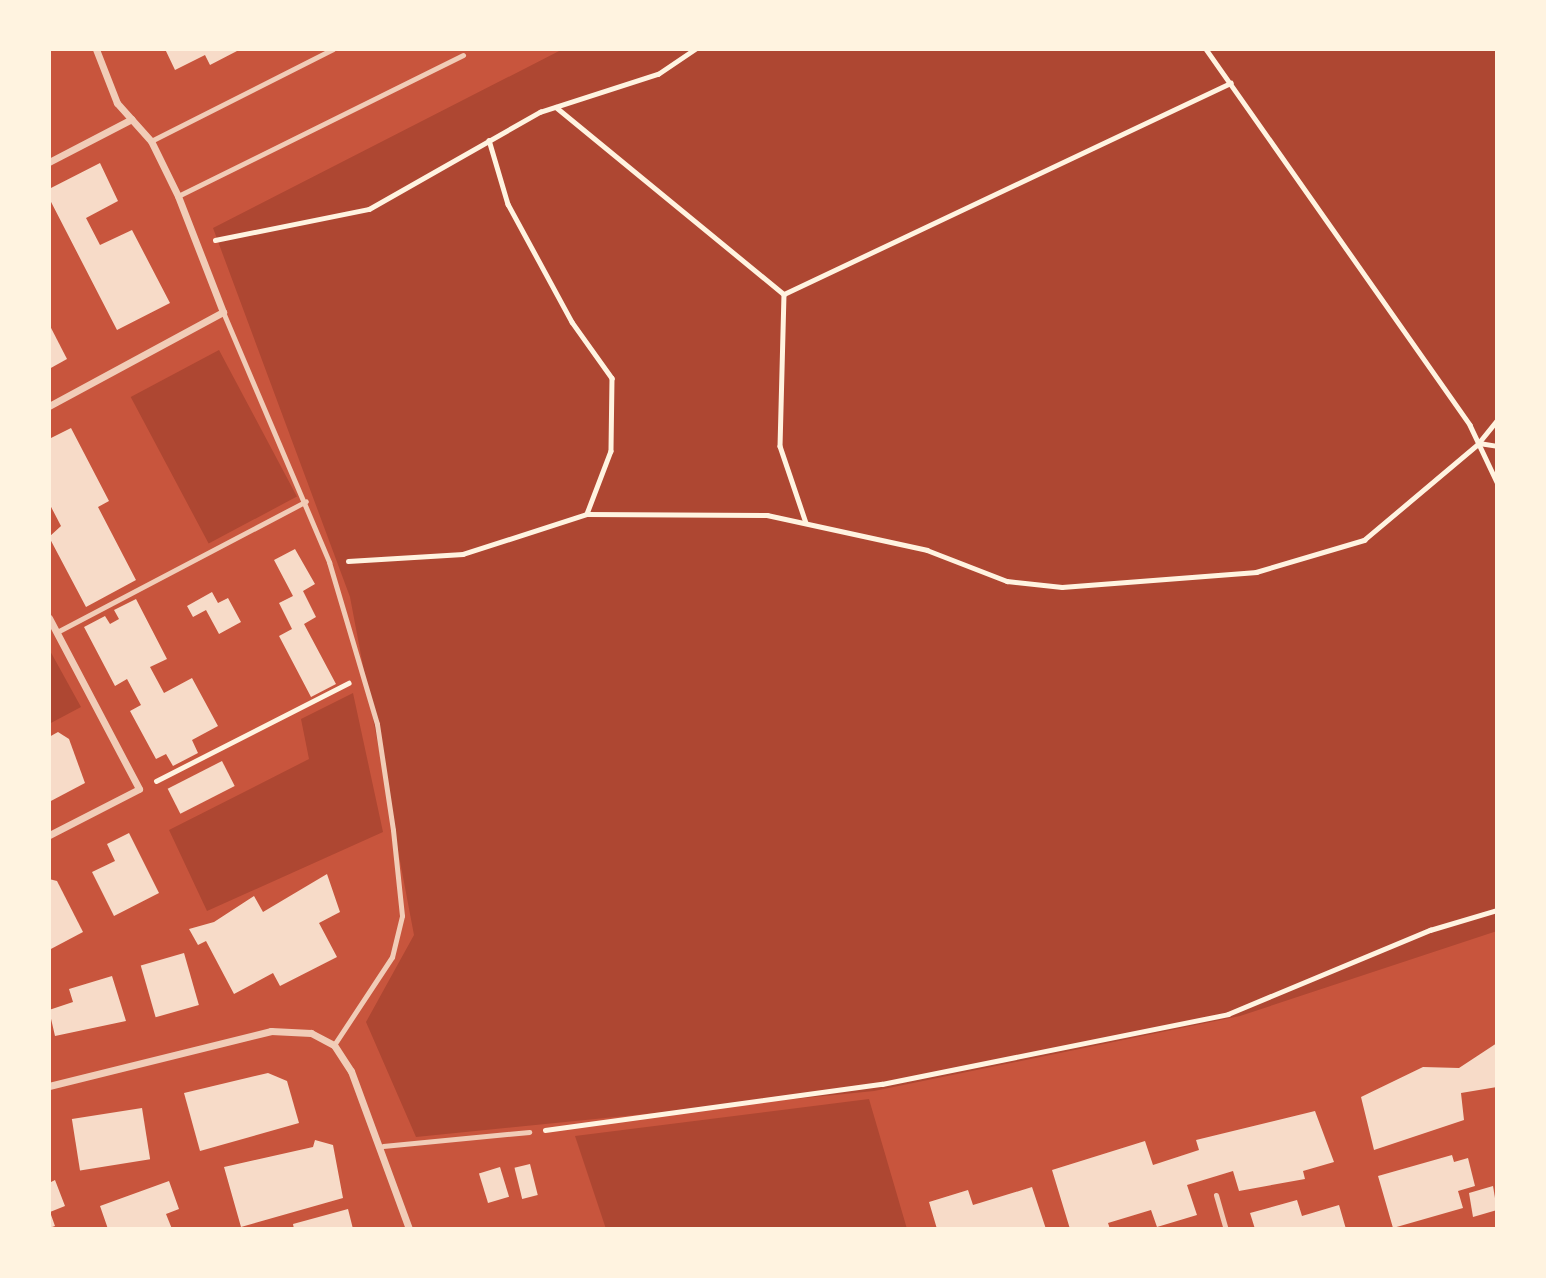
<!DOCTYPE html>
<style>
body{margin:0}
#map{position:relative;width:1546px;height:1278px;overflow:hidden;background:#c8553d;font-family:Jost,sans-serif}
div>[style]{position:absolute}
.green>*{inset:0;background:#ae4732;transform-origin:0 0}
.building>*{inset:0;background:#f7dbc8;transform-origin:0 0}
.path>*{height:4.5px;margin:-2.25px;padding:0 2.25px;transform-origin:2.25px;border-radius:2.25px;background:#fff3e0}
.service>*{height:5px;margin:-2.5px;padding:0 2.5px;transform-origin:2.5px;border-radius:2.5px;background:#f1ccb7}
.minor>*{height:7px;margin:-3.5px;padding:0 3.5px;transform-origin:3.5px;border-radius:3.5px;background:#f1ccb7}
span{translate:-50% -50%;white-space:nowrap;text-align:center;line-height:1.15;-webkit-text-stroke:5px #fff3e0;paint-order:stroke}
.frame{position:absolute;inset:0;border:51px solid #fff3e0;pointer-events:none}
</style>
<div id="map">
<div class="green">
<i style="clip-path:polygon(563px 49px,1497px 49px,1497px 931px,1240px 1016px,874px 1091px,416px 1137px,366px 1022px,414px 935px,350px 597px,213px 228px)"></i>
<i style="left:219px;top:350px;width:166px;height:100px;rotate:62deg"></i>
<i style="clip-path:polygon(49px 649px,81px 707px,49px 724px)"></i>
<i style="clip-path:polygon(353px 693px,383px 832px,207px 911px,169px 830px,309px 759px,301px 719px)"></i>
<i style="clip-path:polygon(869px 1099px,907px 1229px,606px 1229px,575px 1136px)"></i>
</div>
<div class="building">
<i style="clip-path:polygon(165px 49px,236px 49px,237px 51px,210px 65px,205px 55px,175px 70px)"></i>
<i style="clip-path:polygon(100px 163px,118px 201px,86px 218px,100px 245px,132px 230px,170px 303px,117px 330px,49px 198px,49px 189px)"></i>
<i style="clip-path:polygon(49px 324px,67px 359px,49px 369px)"></i>
<i style="clip-path:polygon(71px 428px,109px 501px,98px 507px,136px 580px,86px 607px,49px 537px,61px 526px,49px 503px,49px 439px)"></i>
<i style="clip-path:polygon(295px 549px,315px 584px,303px 591px,316px 617px,304px 624px,336px 684px,311px 697px,279px 636px,292px 629px,279px 603px,293px 596px,274px 560px)"></i>
<i style="clip-path:polygon(212px 592px,218px 603px,228px 598px,241px 622px,219px 634px,206px 610px,193px 617px,187px 606px)"></i>
<i style="clip-path:polygon(136px 599px,167px 659px,150px 667px,164px 693px,192px 678px,218px 726px,192px 740px,198px 753px,173px 766px,166px 754px,156px 759px,130px 711px,141px 705px,127px 679px,115px 686px,84px 627px,105px 616px,110px 624px,119px 619px,114px 610px)"></i>
<i style="clip-path:polygon(58px 732px,69px 739px,85px 783px,49px 802px,49px 737px)"></i>
<i style="left:222px;top:761px;width:28px;height:61px;rotate:63deg"></i>
<i style="clip-path:polygon(129px 833px,159px 893px,114px 916px,92px 872px,115px 861px,107px 844px)"></i>
<i style="clip-path:polygon(327px 874px,340px 912px,319px 923px,337px 957px,280px 986px,273px 973px,234px 994px,206px 941px,198px 945px,189px 929px,214px 922px,254px 896px,263px 912px)"></i>
<i style="clip-path:polygon(49px 879px,57px 881px,83px 932px,49px 950px)"></i>
<i style="left:184px;top:953px;width:54px;height:45px;rotate:74deg"></i>
<i style="clip-path:polygon(112px 976px,126px 1021px,55px 1036px,49px 1010px,73px 1002px,69px 989px)"></i>
<i style="clip-path:polygon(1497px 1043px,1497px 1087px,1461px 1093px,1464px 1120px,1374px 1150px,1361px 1097px,1423px 1067px,1459px 1068px)"></i>
<i style="clip-path:polygon(268px 1073px,287px 1081px,299px 1123px,200px 1151px,184px 1093px)"></i>
<i style="left:142px;top:1108px;width:52px;height:71px;rotate:81deg"></i>
<i style="clip-path:polygon(1315px 1111px,1334px 1162px,1303px 1171px,1305px 1179px,1239px 1191px,1233px 1171px,1187px 1185px,1197px 1215px,1157px 1227px,1151px 1210px,1108px 1223px,1110px 1229px,1070px 1229px,1052px 1170px,1145px 1141px,1153px 1165px,1199px 1150px,1196px 1140px)"></i>
<i style="clip-path:polygon(315px 1140px,333px 1145px,343px 1198px,241px 1227px,224px 1167px,313px 1147px)"></i>
<i style="clip-path:polygon(1452px 1155px,1454px 1162px,1468px 1158px,1475px 1186px,1458px 1191px,1463px 1208px,1393px 1228px,1378px 1176px)"></i>
<i style="left:530px;top:1164px;width:32px;height:16px;rotate:76deg"></i>
<i style="left:500px;top:1167px;width:31px;height:22px;rotate:73deg"></i>
<i style="clip-path:polygon(55px 1180px,65px 1206px,50px 1212px,55px 1226px,49px 1228px,49px 1183px)"></i>
<i style="clip-path:polygon(169px 1181px,179px 1209px,166px 1214px,172px 1229px,108px 1229px,100px 1206px)"></i>
<i style="clip-path:polygon(1493px 1186px,1497px 1210px,1473px 1217px,1469px 1193px)"></i>
<i style="clip-path:polygon(1032px 1187px,1046px 1229px,937px 1229px,929px 1202px,968px 1190px,973px 1205px)"></i>
<i style="clip-path:polygon(1297px 1200px,1302px 1216px,1339px 1205px,1346px 1229px,1255px 1229px,1250px 1213px)"></i>
<i style="clip-path:polygon(348px 1209px,353px 1229px,294px 1229px,293px 1224px)"></i>
</div>
<div class="path">
<i style="left:1206px;top:49px;width:459px;rotate:54.9deg"></i>
<i style="left:1470px;top:425px;width:63px;rotate:64.7deg"></i>
<i style="left:556px;top:107px;width:295px;rotate:39.4deg"></i>
<i style="left:784px;top:294px;width:152px;rotate:91.5deg"></i>
<i style="left:780px;top:446px;width:81px;rotate:71.3deg"></i>
<i style="left:489px;top:140px;width:67px;rotate:73.5deg"></i>
<i style="left:508px;top:204px;width:134px;rotate:61.5deg"></i>
<i style="left:572px;top:322px;width:69px;rotate:54.5deg"></i>
<i style="left:612px;top:378px;width:73px;rotate:90.8deg"></i>
<i style="left:611px;top:451px;width:67px;rotate:110.9deg"></i>
<i style="left:215px;top:240px;width:157px;rotate:-11.4deg"></i>
<i style="left:369px;top:209px;width:197px;rotate:-29.6deg"></i>
<i style="left:540px;top:112px;width:124px;rotate:-17.9deg"></i>
<i style="left:658px;top:74px;width:45px;rotate:-34deg"></i>
<i style="left:784px;top:294px;width:494px;rotate:-25.3deg"></i>
<i style="left:1497px;top:421px;width:28px;rotate:129deg"></i>
<i style="left:1479px;top:443px;width:18px;rotate:9deg"></i>
<i style="left:348px;top:561px;width:115px;rotate:-3.5deg"></i>
<i style="left:463px;top:554px;width:130px;rotate:-17.9deg"></i>
<i style="left:587px;top:514px;width:180px;rotate:0.3deg"></i>
<i style="left:767px;top:515px;width:164px;rotate:12.3deg"></i>
<i style="left:927px;top:550px;width:86px;rotate:21.2deg"></i>
<i style="left:1007px;top:581px;width:55px;rotate:6.2deg"></i>
<i style="left:1062px;top:587px;width:195px;rotate:-4.4deg"></i>
<i style="left:1256px;top:572px;width:113px;rotate:-16.5deg"></i>
<i style="left:1364px;top:540px;width:150px;rotate:-40.1deg"></i>
<i style="left:156px;top:781px;width:216px;rotate:-27deg"></i>
<i style="left:545px;top:1130px;width:340px;rotate:-7.8deg"></i>
<i style="left:882px;top:1084px;width:353px;rotate:-11.4deg"></i>
<i style="left:1228px;top:1014px;width:219px;rotate:-22.6deg"></i>
<i style="left:1430px;top:930px;width:70px;rotate:-16.6deg"></i>
</div>
<div class="service">
<i style="left:151px;top:141px;width:204px;rotate:-26.8deg"></i>
<i style="left:178px;top:196px;width:318px;rotate:-26.3deg"></i>
<i style="left:223px;top:312px;width:272px;rotate:67deg"></i>
<i style="left:329px;top:562px;width:169px;rotate:73.5deg"></i>
<i style="left:377px;top:724px;width:107px;rotate:81.4deg"></i>
<i style="left:393px;top:830px;width:86px;rotate:84deg"></i>
<i style="left:402px;top:916px;width:42px;rotate:103.7deg"></i>
<i style="left:392px;top:957px;width:105px;rotate:123.4deg"></i>
<i style="left:57px;top:632px;width:281px;rotate:-27.7deg"></i>
<i style="left:383px;top:1146px;width:147px;rotate:-5.5deg"></i>
<i style="left:1216px;top:1195px;width:35px;rotate:74deg"></i>
</div>
<div class="minor">
<i style="left:49px;top:162px;width:93px;rotate:-27.4deg"></i>
<i style="left:49px;top:406px;width:198px;rotate:-28.4deg"></i>
<i style="left:223px;top:312px;width:124px;rotate:-111.2deg"></i>
<i style="left:178px;top:196px;width:61px;rotate:-116.1deg"></i>
<i style="left:151px;top:141px;width:51px;rotate:-131.8deg"></i>
<i style="left:117px;top:103px;width:58px;rotate:-111.3deg"></i>
<i style="left:49px;top:618px;width:193px;rotate:62.2deg"></i>
<i style="left:139px;top:789px;width:101px;rotate:152.9deg"></i>
<i style="left:49px;top:1086px;width:229px;rotate:-13.9deg"></i>
<i style="left:271px;top:1031px;width:40px;rotate:2.9deg"></i>
<i style="left:311px;top:1033px;width:26px;rotate:28deg"></i>
<i style="left:334px;top:1045px;width:31px;rotate:57deg"></i>
<i style="left:351px;top:1071px;width:168px;rotate:69.8deg"></i>
</div>
<div class="frame"></div>
</div>
